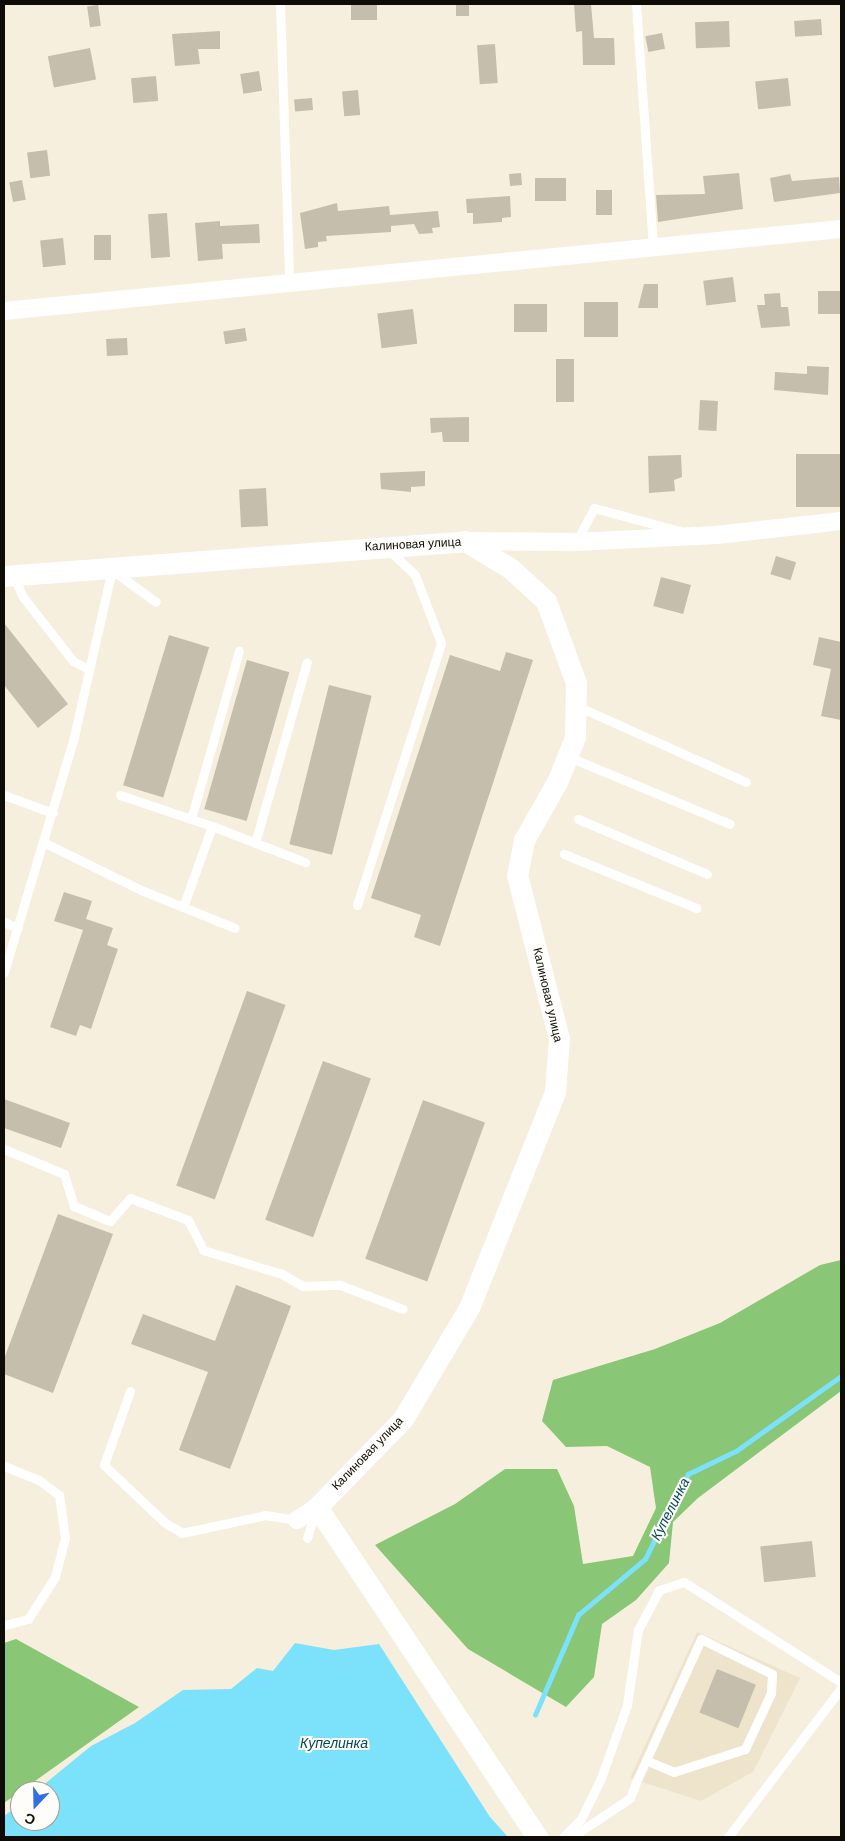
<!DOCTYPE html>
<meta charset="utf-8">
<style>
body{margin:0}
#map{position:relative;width:845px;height:1841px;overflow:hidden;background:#f6efde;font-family:Arial,sans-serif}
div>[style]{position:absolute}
.built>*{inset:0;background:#ede4cb}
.forest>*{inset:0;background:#89c675}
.water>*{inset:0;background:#7ce2fb}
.stream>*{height:4.5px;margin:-2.25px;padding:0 2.25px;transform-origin:2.25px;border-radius:2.25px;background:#7ce2fb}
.building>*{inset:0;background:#c5bead;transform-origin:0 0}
.service>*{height:9px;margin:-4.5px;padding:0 4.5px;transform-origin:4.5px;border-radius:4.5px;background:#fff}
.minor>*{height:18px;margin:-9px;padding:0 9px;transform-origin:9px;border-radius:9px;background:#fff}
.tertiary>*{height:21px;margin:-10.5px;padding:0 10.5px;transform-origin:10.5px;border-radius:10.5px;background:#fff}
span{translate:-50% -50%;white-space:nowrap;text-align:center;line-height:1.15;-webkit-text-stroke:4px #fefdf9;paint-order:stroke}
.street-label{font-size:12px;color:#0f0c07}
.water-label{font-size:14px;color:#064754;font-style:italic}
.frame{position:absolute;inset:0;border:5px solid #0f0c07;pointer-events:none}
.north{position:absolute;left:10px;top:1781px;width:50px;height:50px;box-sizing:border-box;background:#fefdf9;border:1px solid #9e9d98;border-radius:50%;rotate:201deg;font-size:14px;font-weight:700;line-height:20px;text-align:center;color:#0f0c07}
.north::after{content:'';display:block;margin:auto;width:18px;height:22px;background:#3270de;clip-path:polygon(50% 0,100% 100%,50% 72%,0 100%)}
</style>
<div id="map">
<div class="built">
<i style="clip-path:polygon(697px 1632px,800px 1678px,753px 1772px,701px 1801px,630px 1778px)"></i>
</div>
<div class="forest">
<i style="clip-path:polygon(841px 1260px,841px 1391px,698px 1498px,673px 1522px,669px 1563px,636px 1600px,602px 1624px,594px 1677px,566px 1707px,468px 1649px,375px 1545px,455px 1504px,505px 1469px,557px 1469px,574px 1506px,583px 1564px,633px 1556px,656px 1508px,650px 1467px,607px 1446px,566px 1447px,542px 1421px,553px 1380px,655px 1349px,720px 1323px,820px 1265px)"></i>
<i style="clip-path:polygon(16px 1639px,139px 1707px,4px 1803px,4px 1643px)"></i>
</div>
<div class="water">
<i style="clip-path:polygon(295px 1643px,334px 1650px,379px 1644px,490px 1817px,508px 1837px,4px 1837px,4px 1816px,20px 1804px,20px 1821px,50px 1821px,50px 1791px,36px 1791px,91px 1746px,135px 1723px,183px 1690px,231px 1689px,257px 1668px,273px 1671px)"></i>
</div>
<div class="stream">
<i style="left:535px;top:1715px;width:109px;rotate:-66.7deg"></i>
<i style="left:578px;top:1615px;width:87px;rotate:-39.9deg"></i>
<i style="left:645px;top:1559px;width:95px;rotate:-63.2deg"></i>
<i style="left:688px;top:1474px;width:53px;rotate:-25.6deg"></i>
<i style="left:736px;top:1451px;width:129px;rotate:-35.5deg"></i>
</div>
<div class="building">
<i style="left:351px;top:4px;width:26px;height:16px"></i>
<i style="left:456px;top:4px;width:13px;height:12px"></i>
<i style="clip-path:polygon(574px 4px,591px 4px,594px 38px,614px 38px,615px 65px,583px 65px,582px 31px,576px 32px)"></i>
<i style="left:98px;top:5px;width:21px;height:11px;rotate:82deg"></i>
<i style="left:821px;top:19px;width:16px;height:27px;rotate:86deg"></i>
<i style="left:729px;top:21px;width:26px;height:34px;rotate:88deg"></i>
<i style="clip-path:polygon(220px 31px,220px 49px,198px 49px,200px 64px,175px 66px,172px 34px)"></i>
<i style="left:662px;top:33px;width:16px;height:17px;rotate:79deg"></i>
<i style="left:495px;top:44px;width:39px;height:18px;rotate:86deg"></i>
<i style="left:90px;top:48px;width:32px;height:43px;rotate:79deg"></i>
<i style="left:259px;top:71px;width:20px;height:19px;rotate:81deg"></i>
<i style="left:156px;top:76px;width:25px;height:25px;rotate:85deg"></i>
<i style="left:788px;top:78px;width:28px;height:33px;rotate:84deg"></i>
<i style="left:358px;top:90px;width:25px;height:16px;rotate:85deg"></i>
<i style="left:312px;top:98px;width:12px;height:18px;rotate:85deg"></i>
<i style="left:47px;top:150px;width:26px;height:20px;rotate:83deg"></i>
<i style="left:521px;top:173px;width:12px;height:12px;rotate:85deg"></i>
<i style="clip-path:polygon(739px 173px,743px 209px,658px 222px,656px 195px,705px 194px,703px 176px)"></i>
<i style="clip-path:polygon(790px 174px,792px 181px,839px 177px,840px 193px,774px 202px,770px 178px)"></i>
<i style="left:566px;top:178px;width:23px;height:31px;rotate:90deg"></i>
<i style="left:22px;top:180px;width:20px;height:13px;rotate:79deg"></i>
<i style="left:596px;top:190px;width:16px;height:25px"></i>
<i style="clip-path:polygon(510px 196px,511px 217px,502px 218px,502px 222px,473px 224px,473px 213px,467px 213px,466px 199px)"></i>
<i style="clip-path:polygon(337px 203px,338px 211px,389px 206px,390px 215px,438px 211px,440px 227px,432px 228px,433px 233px,419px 234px,414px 224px,391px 226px,391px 232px,326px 236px,327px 241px,318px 242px,318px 247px,305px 249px,300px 213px)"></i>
<i style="left:167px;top:213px;width:44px;height:19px;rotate:86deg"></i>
<i style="clip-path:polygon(220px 221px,220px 226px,259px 224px,260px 243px,222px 244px,223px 259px,198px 261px,195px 223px)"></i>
<i style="left:94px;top:235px;width:17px;height:25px"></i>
<i style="left:63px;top:238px;width:27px;height:23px;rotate:84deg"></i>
<i style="left:733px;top:277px;width:25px;height:30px;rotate:83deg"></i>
<i style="clip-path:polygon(644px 284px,658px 284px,658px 308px,638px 308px)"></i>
<i style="left:841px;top:291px;width:23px;height:23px;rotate:90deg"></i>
<i style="clip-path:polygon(780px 293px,781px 307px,788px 307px,790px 326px,761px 328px,757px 305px,765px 305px,764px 294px)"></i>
<i style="left:618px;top:302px;width:35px;height:34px;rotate:90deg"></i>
<i style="left:514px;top:304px;width:33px;height:28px"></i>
<i style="left:413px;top:309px;width:35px;height:36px;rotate:83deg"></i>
<i style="left:245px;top:328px;width:13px;height:22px;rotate:81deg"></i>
<i style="left:127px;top:338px;width:17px;height:21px;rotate:87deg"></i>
<i style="left:556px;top:359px;width:18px;height:43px"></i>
<i style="clip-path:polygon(807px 366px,829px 367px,828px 395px,774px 390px,775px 372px,807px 374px)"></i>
<i style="left:700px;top:400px;width:18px;height:30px;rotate:3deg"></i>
<i style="clip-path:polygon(469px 417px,469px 442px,443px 442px,442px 432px,431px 433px,430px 418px)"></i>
<i style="left:841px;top:454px;width:53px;height:45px;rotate:90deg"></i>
<i style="clip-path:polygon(681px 455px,682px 477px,674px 480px,675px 491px,649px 493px,648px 456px)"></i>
<i style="clip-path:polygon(425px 471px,425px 486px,411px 487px,411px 492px,381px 489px,380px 473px)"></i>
<i style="left:266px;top:488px;width:38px;height:27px;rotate:87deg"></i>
<i style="left:776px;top:556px;width:21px;height:19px;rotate:17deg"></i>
<i style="left:661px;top:577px;width:31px;height:30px;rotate:15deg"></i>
<i style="clip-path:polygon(4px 623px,68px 704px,38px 728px,4px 685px)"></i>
<i style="left:169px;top:635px;width:42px;height:157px;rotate:17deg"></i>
<i style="clip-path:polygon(819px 637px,841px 642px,841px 720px,821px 716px,831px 669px,813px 665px)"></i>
<i style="clip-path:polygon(506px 652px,533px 660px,440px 946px,414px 937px,421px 915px,371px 898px,450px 655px,500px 671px)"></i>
<i style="left:247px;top:660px;width:44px;height:155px;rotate:16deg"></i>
<i style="left:329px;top:685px;width:44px;height:164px;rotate:14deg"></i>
<i style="clip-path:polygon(64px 892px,92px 901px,86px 919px,113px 928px,107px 945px,118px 949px,91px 1029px,80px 1025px,76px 1036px,50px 1027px,83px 930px,54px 921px)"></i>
<i style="left:247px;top:991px;width:41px;height:207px;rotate:20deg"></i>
<i style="left:323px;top:1061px;width:51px;height:169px;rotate:20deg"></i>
<i style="clip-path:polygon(4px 1099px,70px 1123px,61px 1148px,4px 1128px)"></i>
<i style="left:423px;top:1100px;width:66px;height:169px;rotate:20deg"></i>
<i style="clip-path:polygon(58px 1214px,113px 1234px,53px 1393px,4px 1374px,4px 1359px)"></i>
<i style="clip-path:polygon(236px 1285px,291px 1306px,230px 1469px,179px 1450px,208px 1372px,131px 1344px,143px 1314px,215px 1341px)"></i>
<i style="left:812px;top:1541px;width:36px;height:52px;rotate:84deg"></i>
<i style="left:717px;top:1669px;width:42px;height:47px;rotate:22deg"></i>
</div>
<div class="service">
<i style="left:280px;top:4px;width:277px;rotate:88.1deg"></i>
<i style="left:636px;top:4px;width:242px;rotate:86deg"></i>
<i style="left:576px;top:542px;width:38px;rotate:-62deg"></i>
<i style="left:594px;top:508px;width:89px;rotate:15deg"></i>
<i style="left:14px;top:577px;width:22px;rotate:66deg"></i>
<i style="left:23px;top:597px;width:81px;rotate:52deg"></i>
<i style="left:73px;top:661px;width:18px;rotate:27deg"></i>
<i style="left:577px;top:706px;width:185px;rotate:24.2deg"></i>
<i style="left:569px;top:757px;width:174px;rotate:22.6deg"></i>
<i style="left:4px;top:795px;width:52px;rotate:20.2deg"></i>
<i style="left:120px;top:795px;width:97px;rotate:18.6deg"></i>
<i style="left:212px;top:826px;width:86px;rotate:109.7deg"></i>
<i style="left:191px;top:819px;width:175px;rotate:-74.1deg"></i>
<i style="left:578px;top:819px;width:140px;rotate:23.1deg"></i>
<i style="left:212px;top:826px;width:100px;rotate:21.2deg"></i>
<i style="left:45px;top:843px;width:107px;rotate:26.1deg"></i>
<i style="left:141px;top:890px;width:101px;rotate:22deg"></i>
<i style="left:255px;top:843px;width:188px;rotate:-74deg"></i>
<i style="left:564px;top:854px;width:143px;rotate:22.2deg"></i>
<i style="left:357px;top:905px;width:275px;rotate:-72.2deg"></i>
<i style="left:441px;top:643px;width:73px;rotate:-110.9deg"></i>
<i style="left:415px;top:575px;width:39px;rotate:-136deg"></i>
<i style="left:4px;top:922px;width:15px;rotate:23deg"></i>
<i style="left:4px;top:972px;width:241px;rotate:-73.4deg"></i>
<i style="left:73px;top:741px;width:175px;rotate:-77.2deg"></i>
<i style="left:112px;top:570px;width:54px;rotate:36deg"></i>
<i style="left:4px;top:1149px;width:65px;rotate:22.6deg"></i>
<i style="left:64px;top:1174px;width:34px;rotate:73deg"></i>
<i style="left:74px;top:1206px;width:39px;rotate:23deg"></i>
<i style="left:110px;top:1221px;width:30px;rotate:-49deg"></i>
<i style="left:130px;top:1198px;width:62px;rotate:20.8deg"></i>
<i style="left:188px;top:1220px;width:34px;rotate:63deg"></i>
<i style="left:203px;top:1250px;width:83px;rotate:16.9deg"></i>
<i style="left:282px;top:1274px;width:24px;rotate:30deg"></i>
<i style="left:303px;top:1286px;width:37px;rotate:-2deg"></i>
<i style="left:340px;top:1285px;width:67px;rotate:20.9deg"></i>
<i style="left:130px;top:1391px;width:78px;rotate:109.4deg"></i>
<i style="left:104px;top:1465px;width:83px;rotate:43.5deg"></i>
<i style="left:164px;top:1522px;width:21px;rotate:31deg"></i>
<i style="left:182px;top:1533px;width:85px;rotate:-12.2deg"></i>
<i style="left:265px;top:1515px;width:32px;rotate:9deg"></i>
<i style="left:4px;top:1466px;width:38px;rotate:22deg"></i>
<i style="left:39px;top:1480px;width:25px;rotate:37deg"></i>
<i style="left:59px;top:1495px;width:43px;rotate:82.1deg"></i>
<i style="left:65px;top:1538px;width:40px;rotate:104.4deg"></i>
<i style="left:55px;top:1577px;width:50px;rotate:122.7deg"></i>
<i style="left:28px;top:1619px;width:25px;rotate:166deg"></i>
<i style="left:307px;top:1538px;width:30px;rotate:-73deg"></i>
<i style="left:563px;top:1837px;width:25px;rotate:-45deg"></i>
<i style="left:581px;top:1819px;width:46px;rotate:-64deg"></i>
<i style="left:601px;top:1778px;width:77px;rotate:-70.4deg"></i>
<i style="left:627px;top:1705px;width:76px;rotate:-81.7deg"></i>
<i style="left:638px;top:1630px;width:45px;rotate:-62.3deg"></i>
<i style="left:659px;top:1590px;width:26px;rotate:-18deg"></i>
<i style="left:684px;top:1582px;width:186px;rotate:32.5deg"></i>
<i style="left:572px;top:1837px;width:70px;rotate:-33.9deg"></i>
<i style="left:630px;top:1798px;width:19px;rotate:-69deg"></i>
<i style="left:637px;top:1780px;width:155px;rotate:-65.6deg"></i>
<i style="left:701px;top:1639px;width:79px;rotate:26.2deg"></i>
<i style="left:772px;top:1674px;width:19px;rotate:93deg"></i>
<i style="left:771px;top:1693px;width:62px;rotate:114.9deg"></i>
<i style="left:745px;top:1749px;width:75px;rotate:162.1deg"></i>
<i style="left:674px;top:1772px;width:30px;rotate:-157deg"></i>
<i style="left:728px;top:1837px;width:187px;rotate:-52.8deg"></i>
</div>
<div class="minor">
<i style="left:4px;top:311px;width:841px;rotate:-5.6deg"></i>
<i style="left:465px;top:541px;width:111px;rotate:0.5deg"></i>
<i style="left:576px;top:542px;width:140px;rotate:-2.9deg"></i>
<i style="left:716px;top:535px;width:126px;rotate:-6.4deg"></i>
<i style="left:297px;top:1520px;width:24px;rotate:-33deg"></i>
</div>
<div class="tertiary">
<i style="left:4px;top:576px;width:462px;rotate:-4.3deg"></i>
<i style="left:465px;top:541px;width:52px;rotate:31deg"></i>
<i style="left:510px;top:568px;width:49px;rotate:42.5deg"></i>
<i style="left:546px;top:601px;width:87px;rotate:69.9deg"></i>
<i style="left:576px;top:683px;width:54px;rotate:91.1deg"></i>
<i style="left:575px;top:737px;width:46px;rotate:111.6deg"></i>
<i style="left:558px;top:780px;width:69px;rotate:119.5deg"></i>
<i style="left:524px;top:840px;width:36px;rotate:101deg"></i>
<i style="left:517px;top:875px;width:168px;rotate:75.6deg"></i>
<i style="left:559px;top:1038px;width:54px;rotate:94.2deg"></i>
<i style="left:555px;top:1092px;width:230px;rotate:111.7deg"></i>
<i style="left:470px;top:1306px;width:131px;rotate:120.7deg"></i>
<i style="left:403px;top:1419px;width:123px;rotate:134.3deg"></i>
<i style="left:317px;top:1507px;width:397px;rotate:56.3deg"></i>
</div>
<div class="street-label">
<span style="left:413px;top:545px;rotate:-3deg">Калиновая улица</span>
<span style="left:547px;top:995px;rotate:77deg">Калиновая улица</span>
<span style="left:368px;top:1454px;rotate:-46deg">Калиновая улица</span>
</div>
<div class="water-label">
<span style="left:670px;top:1509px;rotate:-63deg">Купелинка</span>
<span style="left:334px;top:1743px">Купелинка</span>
</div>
<div class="frame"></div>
<div class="north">С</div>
</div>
